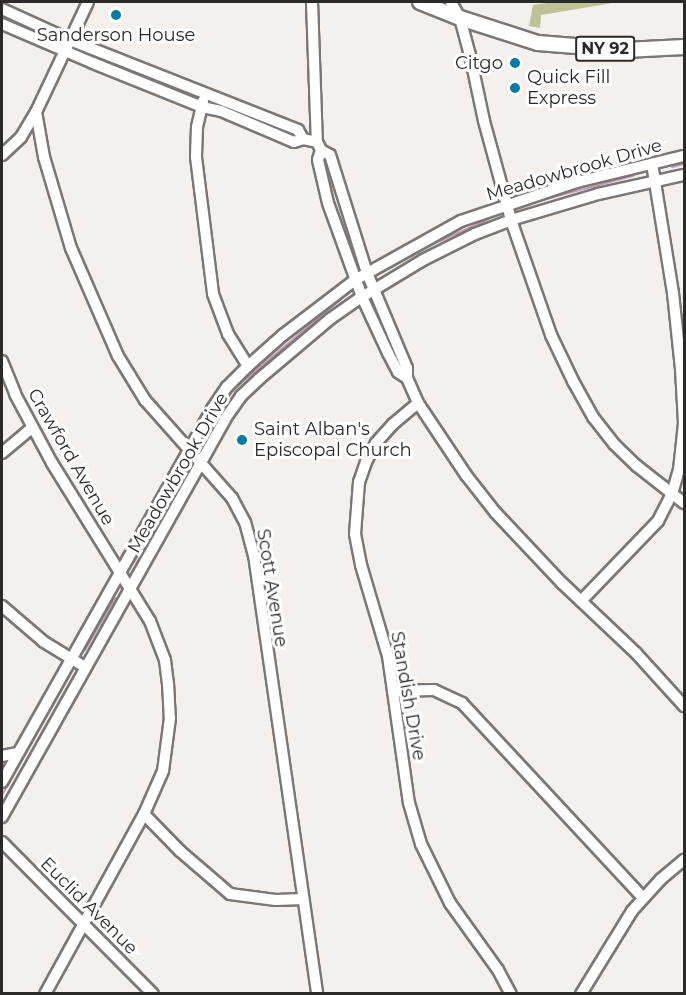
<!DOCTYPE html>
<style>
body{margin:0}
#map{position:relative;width:686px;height:995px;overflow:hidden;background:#f4f0ee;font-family:Montserrat,sans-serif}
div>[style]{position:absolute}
.green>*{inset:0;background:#c1c196}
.stream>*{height:2px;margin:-1px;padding:0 1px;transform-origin:1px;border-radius:1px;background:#bf9ab9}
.roads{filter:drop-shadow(2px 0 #7b7775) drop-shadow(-2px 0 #7b7775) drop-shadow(0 2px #7b7775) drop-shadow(0 -2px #7b7775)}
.minor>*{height:10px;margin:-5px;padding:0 5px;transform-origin:5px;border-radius:5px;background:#fff}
.major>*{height:14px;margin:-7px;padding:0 7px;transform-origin:7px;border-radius:7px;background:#fff}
.dots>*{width:16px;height:16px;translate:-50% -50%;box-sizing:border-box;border:3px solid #fff;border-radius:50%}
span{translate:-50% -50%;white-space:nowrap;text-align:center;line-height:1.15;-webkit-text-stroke:6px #fff;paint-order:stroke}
.shield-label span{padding:2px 4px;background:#fff;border:2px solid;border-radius:4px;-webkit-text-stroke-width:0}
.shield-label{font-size:16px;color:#2c2a29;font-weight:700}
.poi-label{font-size:18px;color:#2c2a29}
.right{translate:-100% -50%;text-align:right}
.left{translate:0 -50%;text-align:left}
.street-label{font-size:18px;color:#2c2a29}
.frame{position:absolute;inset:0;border:3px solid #2c2a29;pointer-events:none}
</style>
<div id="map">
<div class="green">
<i style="clip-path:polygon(554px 2px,613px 2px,613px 3px,541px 15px,540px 28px,529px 26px,533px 5px)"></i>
</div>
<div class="stream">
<i style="left:672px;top:167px;width:12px;rotate:-14deg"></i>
<i style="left:527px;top:204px;width:110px;rotate:-14.8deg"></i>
<i style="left:424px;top:248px;width:71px;rotate:-24deg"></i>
<i style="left:203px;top:440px;width:34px;rotate:-63deg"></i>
<i style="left:218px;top:410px;width:26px;rotate:-53deg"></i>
<i style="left:234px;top:389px;width:141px;rotate:-40.1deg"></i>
<i style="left:134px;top:562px;width:105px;rotate:-61deg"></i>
<i style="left:85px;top:650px;width:60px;rotate:-60deg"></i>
<i style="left:2px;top:795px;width:137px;rotate:-60.6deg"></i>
</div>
<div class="roads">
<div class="minor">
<i style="left:88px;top:2px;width:122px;rotate:115.3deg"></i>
<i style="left:36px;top:112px;width:46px;rotate:79.9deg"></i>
<i style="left:44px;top:157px;width:95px;rotate:73.5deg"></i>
<i style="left:71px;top:248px;width:118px;rotate:66.5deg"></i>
<i style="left:118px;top:356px;width:52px;rotate:58.5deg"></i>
<i style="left:145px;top:400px;width:131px;rotate:48.4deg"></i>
<i style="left:232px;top:498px;width:27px;rotate:62deg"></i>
<i style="left:245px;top:522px;width:34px;rotate:75deg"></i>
<i style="left:254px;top:555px;width:443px;rotate:81.8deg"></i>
<i style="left:312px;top:2px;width:140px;rotate:88deg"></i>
<i style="left:317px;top:142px;width:9px;rotate:63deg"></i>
<i style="left:321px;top:150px;width:10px;rotate:107deg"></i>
<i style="left:318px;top:160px;width:44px;rotate:76.9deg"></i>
<i style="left:328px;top:203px;width:100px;rotate:70.1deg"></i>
<i style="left:362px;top:297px;width:62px;rotate:65.1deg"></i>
<i style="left:388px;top:353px;width:21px;rotate:62deg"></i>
<i style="left:398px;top:372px;width:11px;rotate:34deg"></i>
<i style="left:451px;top:2px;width:18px;rotate:61deg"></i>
<i style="left:460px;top:18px;width:38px;rotate:75deg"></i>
<i style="left:470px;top:55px;width:67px;rotate:78deg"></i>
<i style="left:484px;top:121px;width:103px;rotate:74.7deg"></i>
<i style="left:511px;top:220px;width:122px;rotate:70.8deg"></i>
<i style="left:551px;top:335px;width:51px;rotate:64.4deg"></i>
<i style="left:573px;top:381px;width:41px;rotate:60.9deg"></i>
<i style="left:593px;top:417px;width:34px;rotate:52deg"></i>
<i style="left:614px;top:444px;width:32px;rotate:44deg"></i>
<i style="left:637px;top:466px;width:60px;rotate:38.2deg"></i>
<i style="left:2px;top:9px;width:75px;rotate:24.5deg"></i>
<i style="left:70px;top:40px;width:245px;rotate:21.5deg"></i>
<i style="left:298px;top:130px;width:10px;rotate:61deg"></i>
<i style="left:2px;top:24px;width:99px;rotate:23.2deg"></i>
<i style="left:93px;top:63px;width:118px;rotate:22deg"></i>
<i style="left:202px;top:107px;width:19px;rotate:12deg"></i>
<i style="left:221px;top:111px;width:79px;rotate:23deg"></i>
<i style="left:294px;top:142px;width:9px;rotate:-18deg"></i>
<i style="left:303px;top:139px;width:14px;rotate:12deg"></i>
<i style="left:203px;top:101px;width:27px;rotate:103deg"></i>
<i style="left:197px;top:127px;width:30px;rotate:92deg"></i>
<i style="left:196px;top:157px;width:138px;rotate:82.9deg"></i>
<i style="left:213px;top:294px;width:43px;rotate:69.4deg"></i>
<i style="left:228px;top:334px;width:38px;rotate:58deg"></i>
<i style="left:321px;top:150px;width:10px;rotate:29deg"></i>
<i style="left:330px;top:155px;width:124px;rotate:72.6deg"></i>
<i style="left:367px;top:273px;width:103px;rotate:67.2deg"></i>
<i style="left:407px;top:368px;width:10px;rotate:90deg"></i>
<i style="left:407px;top:378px;width:27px;rotate:66deg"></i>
<i style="left:418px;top:403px;width:87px;rotate:56.3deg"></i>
<i style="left:466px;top:475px;width:47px;rotate:51.9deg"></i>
<i style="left:495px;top:512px;width:98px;rotate:46.7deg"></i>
<i style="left:562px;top:583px;width:102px;rotate:43.4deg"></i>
<i style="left:636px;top:653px;width:72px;rotate:47.8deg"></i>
<i style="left:2px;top:155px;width:26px;rotate:-43deg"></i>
<i style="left:21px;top:137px;width:29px;rotate:-59deg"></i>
<i style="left:2px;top:361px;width:35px;rotate:68deg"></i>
<i style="left:15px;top:394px;width:78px;rotate:61.8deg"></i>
<i style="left:52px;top:463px;width:186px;rotate:58.2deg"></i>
<i style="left:150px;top:621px;width:42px;rotate:69deg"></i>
<i style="left:165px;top:660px;width:23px;rotate:83deg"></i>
<i style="left:168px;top:683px;width:35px;rotate:87deg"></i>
<i style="left:170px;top:718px;width:53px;rotate:97.5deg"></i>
<i style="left:163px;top:771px;width:47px;rotate:113.8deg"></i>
<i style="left:144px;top:814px;width:205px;rotate:118.8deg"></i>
<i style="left:418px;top:403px;width:33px;rotate:140deg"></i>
<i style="left:393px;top:424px;width:25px;rotate:132deg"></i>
<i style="left:376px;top:443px;width:21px;rotate:118deg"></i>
<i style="left:366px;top:462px;width:21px;rotate:109deg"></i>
<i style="left:359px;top:482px;width:52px;rotate:94.4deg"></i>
<i style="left:355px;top:534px;width:32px;rotate:79deg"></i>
<i style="left:361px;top:565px;width:95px;rotate:73.5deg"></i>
<i style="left:388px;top:656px;width:148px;rotate:81.9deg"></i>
<i style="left:409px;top:803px;width:43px;rotate:73.7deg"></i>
<i style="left:421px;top:844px;width:66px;rotate:63.8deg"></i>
<i style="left:450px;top:903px;width:82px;rotate:54.4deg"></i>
<i style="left:498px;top:970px;width:27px;rotate:62deg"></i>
<i style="left:2px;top:453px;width:39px;rotate:-40deg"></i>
<i style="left:581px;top:601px;width:111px;rotate:-46.1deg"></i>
<i style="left:658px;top:521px;width:30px;rotate:-63deg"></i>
<i style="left:672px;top:494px;width:25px;rotate:-74deg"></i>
<i style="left:679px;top:470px;width:47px;rotate:-83.9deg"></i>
<i style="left:684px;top:423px;width:54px;rotate:-93.2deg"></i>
<i style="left:681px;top:369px;width:76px;rotate:-96deg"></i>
<i style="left:673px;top:293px;width:131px;rotate:-99.2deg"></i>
<i style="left:2px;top:606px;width:55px;rotate:40.6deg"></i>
<i style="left:44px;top:642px;width:48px;rotate:31.4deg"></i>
<i style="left:393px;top:691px;width:41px;rotate:-1.4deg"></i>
<i style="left:434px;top:690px;width:31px;rotate:25deg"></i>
<i style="left:462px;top:703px;width:266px;rotate:47.1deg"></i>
<i style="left:2px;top:756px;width:16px;rotate:-11deg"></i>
<i style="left:2px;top:782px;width:428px;rotate:-60.6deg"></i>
<i style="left:212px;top:409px;width:27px;rotate:-56deg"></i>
<i style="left:227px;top:387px;width:30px;rotate:-45deg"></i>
<i style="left:248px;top:366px;width:47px;rotate:-41.5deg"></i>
<i style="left:283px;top:335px;width:91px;rotate:-37.4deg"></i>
<i style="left:355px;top:280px;width:121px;rotate:-29.1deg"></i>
<i style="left:461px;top:221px;width:122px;rotate:-18.6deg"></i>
<i style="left:577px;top:182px;width:110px;rotate:-13.7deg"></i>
<i style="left:144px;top:814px;width:52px;rotate:45.8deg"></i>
<i style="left:180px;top:851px;width:66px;rotate:40.7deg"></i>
<i style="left:230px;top:894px;width:46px;rotate:7.4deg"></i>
<i style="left:276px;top:900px;width:27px;rotate:-2deg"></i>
<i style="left:2px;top:817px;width:456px;rotate:-60.7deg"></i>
<i style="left:225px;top:419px;width:28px;rotate:-55deg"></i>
<i style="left:241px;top:396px;width:25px;rotate:-43deg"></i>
<i style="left:259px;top:379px;width:93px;rotate:-40.2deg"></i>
<i style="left:330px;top:319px;width:39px;rotate:-35deg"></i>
<i style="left:362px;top:297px;width:71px;rotate:-31.2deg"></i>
<i style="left:423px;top:260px;width:58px;rotate:-26.6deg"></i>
<i style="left:475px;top:234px;width:39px;rotate:-21deg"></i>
<i style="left:511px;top:220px;width:91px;rotate:-16.6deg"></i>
<i style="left:598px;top:194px;width:88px;rotate:-12.5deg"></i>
<i style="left:2px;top:842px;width:214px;rotate:45.2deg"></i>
<i style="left:581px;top:994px;width:97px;rotate:-58.4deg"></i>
<i style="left:632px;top:911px;width:43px;rotate:-47.8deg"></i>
<i style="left:661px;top:879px;width:30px;rotate:-40deg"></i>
</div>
<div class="major">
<i style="left:420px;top:2px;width:43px;rotate:21.8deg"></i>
<i style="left:460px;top:18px;width:82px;rotate:17.8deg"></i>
<i style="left:538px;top:43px;width:87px;rotate:4.6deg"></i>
<i style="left:625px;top:50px;width:59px;rotate:-2.9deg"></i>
</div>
</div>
<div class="dots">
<i style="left:116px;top:15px;background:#077ba3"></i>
<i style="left:515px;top:63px;background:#077ba3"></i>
<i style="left:515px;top:88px;background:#077ba3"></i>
<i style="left:242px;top:440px;background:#077ba3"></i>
</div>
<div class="shield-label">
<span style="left:605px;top:49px">NY 92</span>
</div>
<div class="poi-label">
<span style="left:116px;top:35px">Sanderson House</span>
<span class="right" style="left:503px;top:63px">Citgo</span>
<span class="left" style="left:527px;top:88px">Quick Fill<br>Express</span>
<span class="left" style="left:254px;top:440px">Saint Alban's<br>Episcopal Church</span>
</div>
<div class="street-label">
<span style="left:574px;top:170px;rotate:-16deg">Meadowbrook Drive</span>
<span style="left:71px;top:457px;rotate:60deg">Crawford Avenue</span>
<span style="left:178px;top:473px;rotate:-60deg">Meadowbrook Drive</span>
<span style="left:272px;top:588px;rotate:81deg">Scott Avenue</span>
<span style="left:408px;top:696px;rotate:80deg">Standish Drive</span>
<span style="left:89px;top:906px;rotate:45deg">Euclid Avenue</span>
</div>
<div class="frame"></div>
</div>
